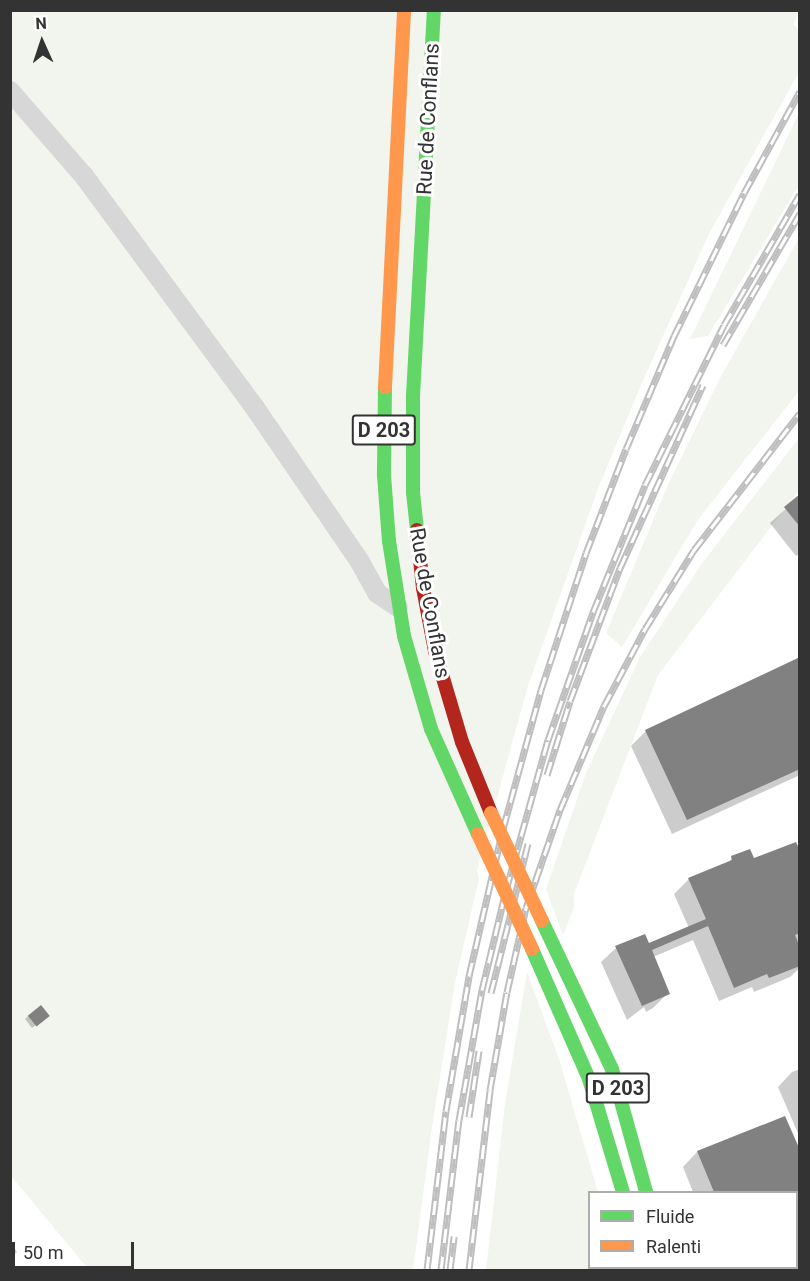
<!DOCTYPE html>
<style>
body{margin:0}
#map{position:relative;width:810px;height:1281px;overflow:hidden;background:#fff;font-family:Roboto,sans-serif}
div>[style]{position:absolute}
.green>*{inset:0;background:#f1f5ed}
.shadow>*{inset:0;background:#0003}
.building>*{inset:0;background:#818181;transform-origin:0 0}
.street>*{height:20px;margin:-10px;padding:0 10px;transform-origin:10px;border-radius:10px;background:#d7d7d7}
.fast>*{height:14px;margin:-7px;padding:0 7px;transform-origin:7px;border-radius:7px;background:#63d668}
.slow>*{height:14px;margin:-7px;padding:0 7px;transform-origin:7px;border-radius:7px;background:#ff974d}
.jam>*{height:14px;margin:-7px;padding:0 7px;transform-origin:7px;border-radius:7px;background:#b3261e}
.rail>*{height:7px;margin-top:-3.5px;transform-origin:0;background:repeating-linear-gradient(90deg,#fff 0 14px,#bebebe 0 28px);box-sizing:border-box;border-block:2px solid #bebebe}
.slow-bridge>*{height:14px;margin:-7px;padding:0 7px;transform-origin:7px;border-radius:7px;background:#ff974d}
span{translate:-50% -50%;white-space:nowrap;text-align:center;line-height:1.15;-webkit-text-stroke:6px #fff;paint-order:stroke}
.shield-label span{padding:2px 4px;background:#fff;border:2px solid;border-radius:4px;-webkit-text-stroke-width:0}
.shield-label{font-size:20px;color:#333;font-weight:700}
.street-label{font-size:21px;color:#333}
.frame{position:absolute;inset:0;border:12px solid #333;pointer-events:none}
.legend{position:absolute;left:588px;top:1191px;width:210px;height:78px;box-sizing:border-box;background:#fff;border:2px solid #adadad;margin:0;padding:8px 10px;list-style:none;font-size:18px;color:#333}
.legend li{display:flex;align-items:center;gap:12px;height:30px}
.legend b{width:30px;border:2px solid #adadad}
.north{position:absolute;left:12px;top:12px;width:60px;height:60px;-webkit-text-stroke:4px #fff;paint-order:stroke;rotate:357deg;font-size:16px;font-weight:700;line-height:24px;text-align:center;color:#333}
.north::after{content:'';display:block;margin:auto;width:21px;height:27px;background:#333;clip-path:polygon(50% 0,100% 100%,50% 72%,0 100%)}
.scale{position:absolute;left:12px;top:1242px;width:122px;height:27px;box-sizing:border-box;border:3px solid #333;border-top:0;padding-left:8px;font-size:18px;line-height:21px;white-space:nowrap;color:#333;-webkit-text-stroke:4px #fff;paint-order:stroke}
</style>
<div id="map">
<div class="green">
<i style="clip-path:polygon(10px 11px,799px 11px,793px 25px,799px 29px,799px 72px,709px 234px,641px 385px,599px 486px,528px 686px,477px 870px,479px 878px,455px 983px,432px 1127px,413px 1270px,89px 1270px,11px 1176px)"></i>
<i style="clip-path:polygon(799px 113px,799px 185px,708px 336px,690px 339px)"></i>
<i style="clip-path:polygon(799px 238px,799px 391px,697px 521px,622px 647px,606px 633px,667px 487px,720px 378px)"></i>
<i style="clip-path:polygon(799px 438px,799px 490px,658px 675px,574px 894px,574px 908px,563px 935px,546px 889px,586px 773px,640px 657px,703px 562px)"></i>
<i style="clip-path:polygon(527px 972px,559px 1059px,598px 1192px,590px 1192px,590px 1268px,614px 1268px,615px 1270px,486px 1270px,505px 1104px)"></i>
</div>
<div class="shadow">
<i style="clip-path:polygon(800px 496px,800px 553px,796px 556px,770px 523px)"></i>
<i style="clip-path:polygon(800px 662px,800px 775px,672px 834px,631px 746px,646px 731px)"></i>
<i style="clip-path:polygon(800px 855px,800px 941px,796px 942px,800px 950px,800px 968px,790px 977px,754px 992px,752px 987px,719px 1001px,693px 940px,653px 957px,668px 993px,653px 1008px,646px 1012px,644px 1007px,627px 1020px,601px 962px,616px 948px,648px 945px,689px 928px,674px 894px,689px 879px,729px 863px,732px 857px,748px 862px)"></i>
<i style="clip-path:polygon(28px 1016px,44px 1019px,32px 1028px,25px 1019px)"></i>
<i style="clip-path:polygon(800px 1069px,800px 1138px,778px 1087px,792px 1072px)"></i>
<i style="clip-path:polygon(784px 1118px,800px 1154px,800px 1239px,796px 1241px,796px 1192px,693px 1192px,683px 1167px,697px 1152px)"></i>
<i style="clip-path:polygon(10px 1241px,17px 1252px,10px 1258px)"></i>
</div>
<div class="building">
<i style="clip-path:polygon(800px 494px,800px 527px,784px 507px)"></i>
<i style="clip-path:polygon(800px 657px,800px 769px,687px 820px,645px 730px)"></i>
<i style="clip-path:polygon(796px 842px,800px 851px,800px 933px,795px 935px,800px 947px,800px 966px,769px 978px,767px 974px,734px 988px,708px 926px,652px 950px,670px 994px,642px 1006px,615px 946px,645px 934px,649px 943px,706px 919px,688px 878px,732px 860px,731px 856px,750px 849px,754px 858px)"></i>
<i style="left:41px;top:1005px;width:14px;height:17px;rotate:51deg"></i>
<i style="clip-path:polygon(785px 1116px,800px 1150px,800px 1232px,796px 1233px,796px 1192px,714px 1192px,697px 1151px)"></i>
</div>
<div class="street">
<i style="left:10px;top:91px;width:113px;rotate:49deg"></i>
<i style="left:84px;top:176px;width:285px;rotate:53.6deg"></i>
<i style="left:253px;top:405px;width:190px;rotate:55.7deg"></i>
<i style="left:360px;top:562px;width:35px;rotate:61deg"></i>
<i style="left:377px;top:593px;width:25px;rotate:34deg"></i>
</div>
<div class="fast">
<i style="left:385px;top:387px;width:88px;rotate:90.7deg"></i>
<i style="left:384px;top:475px;width:66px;rotate:85.7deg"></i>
<i style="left:389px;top:541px;width:96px;rotate:81deg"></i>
<i style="left:404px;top:636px;width:97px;rotate:73.8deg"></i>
<i style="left:431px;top:729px;width:115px;rotate:65.9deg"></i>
<i style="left:417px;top:530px;width:38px;rotate:-96deg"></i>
<i style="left:413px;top:492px;width:96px;rotate:-90deg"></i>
<i style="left:413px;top:396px;width:387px;rotate:-86.9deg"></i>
<i style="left:542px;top:921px;width:164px;rotate:64.7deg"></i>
<i style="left:612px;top:1069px;width:128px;rotate:74.5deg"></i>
<i style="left:532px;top:949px;width:142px;rotate:66.3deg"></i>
<i style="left:589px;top:1079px;width:118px;rotate:73.3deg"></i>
<i style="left:640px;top:1268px;width:2px;rotate:90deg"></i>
<i style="left:663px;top:1268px;width:2px;rotate:90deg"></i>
</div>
<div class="slow">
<i style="left:385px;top:387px;width:377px;rotate:-87.1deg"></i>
</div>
<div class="jam">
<i style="left:417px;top:530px;width:58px;rotate:84.1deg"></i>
<i style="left:423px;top:588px;width:64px;rotate:79.2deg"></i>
<i style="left:435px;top:651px;width:95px;rotate:73.5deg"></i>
<i style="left:462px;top:742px;width:77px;rotate:67.8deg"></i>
</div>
<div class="rail">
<i style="left:723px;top:345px;width:153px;rotate:-59.7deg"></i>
<i style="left:547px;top:775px;width:77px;rotate:-72.7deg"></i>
<i style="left:570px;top:701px;width:142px;rotate:-69.4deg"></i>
<i style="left:620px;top:568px;width:201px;rotate:-65.6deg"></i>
<i style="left:491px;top:993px;width:154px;rotate:-76.1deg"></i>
<i style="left:469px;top:1117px;width:67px;rotate:-81.4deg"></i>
<i style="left:427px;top:1270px;width:160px;rotate:-83.2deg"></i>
<i style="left:446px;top:1111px;width:137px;rotate:-80.3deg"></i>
<i style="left:469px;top:976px;width:151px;rotate:-77deg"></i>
<i style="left:503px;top:829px;width:144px;rotate:-74.7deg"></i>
<i style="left:541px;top:690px;width:144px;rotate:-71.8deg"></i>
<i style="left:586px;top:553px;width:111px;rotate:-69deg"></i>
<i style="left:626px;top:449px;width:123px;rotate:-67deg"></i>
<i style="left:674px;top:336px;width:159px;rotate:-63.9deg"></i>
<i style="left:744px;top:193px;width:116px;rotate:-61.2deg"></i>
<i style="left:441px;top:1270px;width:151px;rotate:-83.2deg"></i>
<i style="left:459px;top:1120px;width:132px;rotate:-80deg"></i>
<i style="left:482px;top:990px;width:103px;rotate:-76.5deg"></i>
<i style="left:506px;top:890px;width:156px;rotate:-74.4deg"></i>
<i style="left:548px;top:740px;width:136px;rotate:-70.6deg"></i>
<i style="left:593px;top:612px;width:137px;rotate:-67.7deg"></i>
<i style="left:645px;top:485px;width:178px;rotate:-63.7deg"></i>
<i style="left:724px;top:325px;width:151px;rotate:-59.9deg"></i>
<i style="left:450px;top:1270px;width:34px;rotate:-83deg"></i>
<i style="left:469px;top:1270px;width:181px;rotate:-83.3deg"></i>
<i style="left:490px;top:1090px;width:99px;rotate:-80.2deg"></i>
<i style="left:507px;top:992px;width:86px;rotate:-77.3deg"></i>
<i style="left:526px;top:908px;width:104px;rotate:-70.9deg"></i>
<i style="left:560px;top:810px;width:113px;rotate:-67.1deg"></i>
<i style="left:604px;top:706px;width:87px;rotate:-62deg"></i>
<i style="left:645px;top:629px;width:93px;rotate:-58.2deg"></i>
<i style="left:694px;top:550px;width:173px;rotate:-52.3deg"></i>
</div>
<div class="slow-bridge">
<i style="left:491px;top:813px;width:119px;rotate:64.7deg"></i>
<i style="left:478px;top:834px;width:127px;rotate:64.8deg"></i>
</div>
<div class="shield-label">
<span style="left:384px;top:430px">D 203</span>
<span style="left:618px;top:1088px">D 203</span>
</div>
<div class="street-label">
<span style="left:428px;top:119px;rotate:-87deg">Rue de Conflans</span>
<span style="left:430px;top:603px;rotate:80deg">Rue de Conflans</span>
</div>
<div class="frame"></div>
<ul class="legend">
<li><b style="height:8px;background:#63d668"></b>Fluide</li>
<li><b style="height:8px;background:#ff974d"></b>Ralenti</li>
</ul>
<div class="north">N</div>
<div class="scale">50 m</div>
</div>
